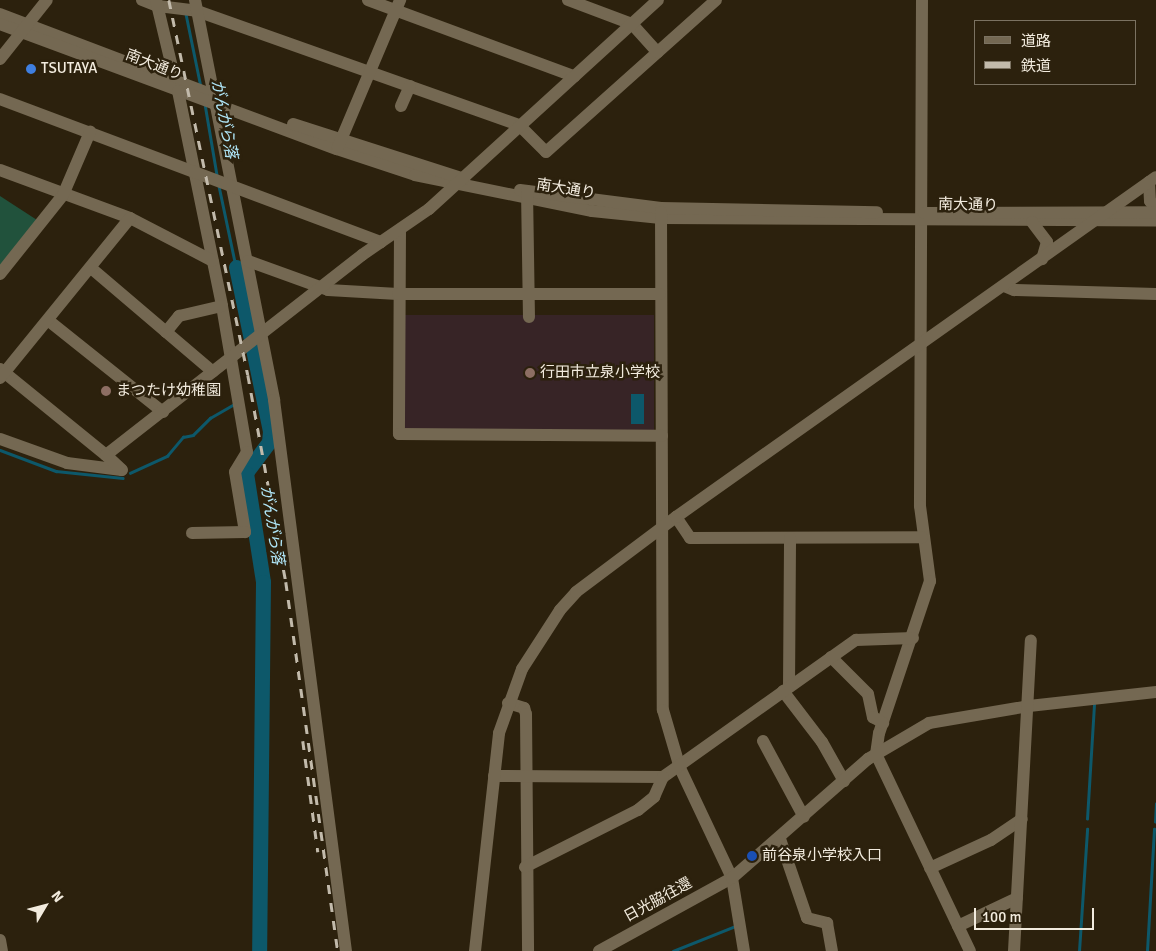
<!DOCTYPE html>
<meta charset="utf-8">
<style>
body{margin:0}
#map{position:relative;width:1156px;height:951px;overflow:hidden;background:#2c210d;font-family:Signika,"Noto Sans JP",sans-serif}
div>[style]{position:absolute}
.education>*{inset:0;background:#372426;transform-origin:0 0}
.green>*{inset:0;background:#21523c}
.water>*{inset:0;background:#0d586a;transform-origin:0 0}
.stream>*{height:2.5px;margin:-1.25px;padding:0 1.25px;transform-origin:1.25px;border-radius:1.25px;background:#0d586a}
.river>*{height:15px;margin:-7.5px;padding:0 7.5px;transform-origin:7.5px;border-radius:7.5px;background:#0d586a}
.minor>*{height:12px;margin:-6px;padding:0 6px;transform-origin:6px;border-radius:6px;background:#746852}
.rail>*{height:2.5px;margin-top:-1.25px;transform-origin:0;background:repeating-linear-gradient(90deg,#c2baab 0 9px,transparent 0 18px)}
.dots>*{width:14px;height:14px;translate:-50% -50%;box-sizing:border-box;border:2px solid #2c210d;border-radius:50%}
span{translate:-50% -50%;white-space:nowrap;text-align:center;line-height:1.15;-webkit-text-stroke:5px #2c210d;paint-order:stroke}
.street-label{font-size:15px;color:#f2ebde}
.poi-label{font-size:15px;color:#f2ebde}
.left{translate:0 -50%;text-align:left}
.water-label{font-size:16px;color:#b0e7f9;font-style:italic}
.legend{position:absolute;left:974px;top:20px;width:162px;height:65px;box-sizing:border-box;background:#2c210d;border:1px solid #7b7261;margin:0;padding:6px 9px;list-style:none;font-size:15px;color:#f2ebde}
.legend li{display:flex;align-items:center;gap:10px;height:25px}
.legend b{width:25px;border:1px solid #7b7261}
.north{position:absolute;left:20px;top:881px;width:50px;height:50px;-webkit-text-stroke:4px #2c210d;paint-order:stroke;rotate:53deg;font-size:14px;font-weight:700;line-height:20px;text-align:center;color:#f2ebde}
.north::after{content:'';display:block;margin:auto;width:18px;height:22px;background:#f2ebde;clip-path:polygon(50% 0,100% 100%,50% 72%,0 100%)}
.scale{position:absolute;left:974px;top:908px;width:120px;height:22px;box-sizing:border-box;border:2px solid #f2ebde;border-top:0;padding-left:6px;font-size:15px;line-height:18px;white-space:nowrap;color:#f2ebde;-webkit-text-stroke:4px #2c210d;paint-order:stroke}
</style>
<div id="map">
<div class="education">
<i style="left:405px;top:315px;width:249px;height:115px"></i>
</div>
<div class="green">
<i style="clip-path:polygon(0 196px,37px 220px,0 266px)"></i>
</div>
<div class="water">
<i style="left:631px;top:394px;width:13px;height:30px"></i>
</div>
<div class="stream">
<i style="left:186px;top:14px;width:75px;rotate:78.4deg"></i>
<i style="left:205px;top:104px;width:72px;rotate:80.4deg"></i>
<i style="left:219px;top:186px;width:83px;rotate:78.1deg"></i>
<i style="left:0;top:450px;width:60px;rotate:20.6deg"></i>
<i style="left:56px;top:471px;width:67px;rotate:6deg"></i>
<i style="left:130px;top:473px;width:41px;rotate:-24.7deg"></i>
<i style="left:167px;top:456px;width:25px;rotate:-50deg"></i>
<i style="left:183px;top:437px;width:10px;rotate:-11deg"></i>
<i style="left:193px;top:435px;width:24px;rotate:-45deg"></i>
<i style="left:210px;top:418px;width:28px;rotate:-30deg"></i>
<i style="left:1087px;top:819px;width:114px;rotate:-86.5deg"></i>
<i style="left:1155px;top:822px;width:18px;rotate:-87deg"></i>
<i style="left:673px;top:951px;width:65px;rotate:-21.8deg"></i>
<i style="left:1079px;top:951px;width:122px;rotate:-86.2deg"></i>
<i style="left:1147px;top:951px;width:122px;rotate:-86.7deg"></i>
</div>
<div class="river">
<i style="left:236px;top:267px;width:167px;rotate:78.3deg"></i>
<i style="left:270px;top:431px;width:11px;rotate:95deg"></i>
<i style="left:269px;top:442px;width:39px;rotate:127deg"></i>
<i style="left:246px;top:473px;width:110px;rotate:81.1deg"></i>
<i style="left:263px;top:582px;width:369px;rotate:90.6deg"></i>
</div>
<div class="minor">
<i style="left:142px;top:0;width:17px;rotate:21deg"></i>
<i style="left:158px;top:6px;width:39px;rotate:7deg"></i>
<i style="left:197px;top:11px;width:342px;rotate:19.5deg"></i>
<i style="left:519px;top:125px;width:38px;rotate:45deg"></i>
<i style="left:546px;top:152px;width:228px;rotate:-41.8deg"></i>
<i style="left:156px;top:0;width:82px;rotate:76.6deg"></i>
<i style="left:195px;top:0;width:408px;rotate:78.8deg"></i>
<i style="left:274px;top:400px;width:556px;rotate:82.56deg"></i>
<i style="left:368px;top:0;width:220px;rotate:20.3deg"></i>
<i style="left:568px;top:0;width:68px;rotate:20.6deg"></i>
<i style="left:632px;top:24px;width:38px;rotate:48deg"></i>
<i style="left:922px;top:0;width:506px;rotate:90.23deg"></i>
<i style="left:920px;top:506px;width:76px;rotate:82.4deg"></i>
<i style="left:930px;top:581px;width:160px;rotate:108.5deg"></i>
<i style="left:879px;top:733px;width:21px;rotate:98deg"></i>
<i style="left:876px;top:754px;width:218px;rotate:64.5deg"></i>
<i style="left:0;top:14px;width:222px;rotate:20.8deg"></i>
<i style="left:0;top:24px;width:359px;rotate:20.4deg"></i>
<i style="left:337px;top:149px;width:82px;rotate:18.4deg"></i>
<i style="left:415px;top:175px;width:181px;rotate:11.5deg"></i>
<i style="left:592px;top:211px;width:69px;rotate:5.8deg"></i>
<i style="left:661px;top:218px;width:495px;rotate:0.3deg"></i>
<i style="left:0;top:59px;width:75px;rotate:-51.5deg"></i>
<i style="left:178px;top:91px;width:219px;rotate:78.4deg"></i>
<i style="left:222px;top:306px;width:148px;rotate:80.3deg"></i>
<i style="left:247px;top:452px;width:23px;rotate:121deg"></i>
<i style="left:235px;top:472px;width:61px;rotate:80.5deg"></i>
<i style="left:245px;top:532px;width:53px;rotate:178.9deg"></i>
<i style="left:0;top:99px;width:407px;rotate:20.6deg"></i>
<i style="left:401px;top:106px;width:22px;rotate:-66deg"></i>
<i style="left:293px;top:124px;width:180px;rotate:17.8deg"></i>
<i style="left:338px;top:147px;width:160px;rotate:-67.1deg"></i>
<i style="left:0;top:170px;width:139px;rotate:20.3deg"></i>
<i style="left:130px;top:218px;width:93px;rotate:27.4deg"></i>
<i style="left:1149px;top:182px;width:19px;rotate:87deg"></i>
<i style="left:1150px;top:201px;width:9px;rotate:49deg"></i>
<i style="left:520px;top:190px;width:142px;rotate:7.3deg"></i>
<i style="left:661px;top:208px;width:216px;rotate:1.1deg"></i>
<i style="left:527px;top:191px;width:126px;rotate:89.1deg"></i>
<i style="left:661px;top:212px;width:498px;rotate:89.8deg"></i>
<i style="left:663px;top:710px;width:60px;rotate:73.7deg"></i>
<i style="left:680px;top:768px;width:122px;rotate:64.7deg"></i>
<i style="left:732px;top:878px;width:74px;rotate:80.7deg"></i>
<i style="left:924px;top:213px;width:232px;rotate:-0.2deg"></i>
<i style="left:1032px;top:222px;width:25px;rotate:53deg"></i>
<i style="left:1047px;top:242px;width:18px;rotate:106deg"></i>
<i style="left:400px;top:231px;width:203px;rotate:90.3deg"></i>
<i style="left:399px;top:434px;width:263px;rotate:0.4deg"></i>
<i style="left:248px;top:261px;width:85px;rotate:19.9deg"></i>
<i style="left:328px;top:290px;width:70px;rotate:3.3deg"></i>
<i style="left:398px;top:294px;width:262px"></i>
<i style="left:91px;top:268px;width:160px;rotate:40.4deg"></i>
<i style="left:0;top:274px;width:101px;rotate:-51.4deg"></i>
<i style="left:63px;top:195px;width:69px;rotate:-66.8deg"></i>
<i style="left:1004px;top:286px;width:11px;rotate:22deg"></i>
<i style="left:1014px;top:290px;width:142px;rotate:1.6deg"></i>
<i style="left:49px;top:321px;width:146px;rotate:38.6deg"></i>
<i style="left:166px;top:332px;width:21px;rotate:-51deg"></i>
<i style="left:179px;top:316px;width:44px;rotate:-13.1deg"></i>
<i style="left:0;top:369px;width:136px;rotate:39.1deg"></i>
<i style="left:106px;top:455px;width:325px;rotate:-38deg"></i>
<i style="left:362px;top:255px;width:81px;rotate:-34.5deg"></i>
<i style="left:429px;top:209px;width:310px;rotate:-42.4deg"></i>
<i style="left:0;top:378px;width:206px;rotate:-50.9deg"></i>
<i style="left:0;top:439px;width:71px;rotate:19.7deg"></i>
<i style="left:67px;top:463px;width:55px;rotate:7.3deg"></i>
<i style="left:122px;top:470px;width:22px;rotate:-137deg"></i>
<i style="left:676px;top:517px;width:25px;rotate:56deg"></i>
<i style="left:690px;top:538px;width:232px;rotate:-0.2deg"></i>
<i style="left:831px;top:657px;width:52px;rotate:45deg"></i>
<i style="left:868px;top:694px;width:24px;rotate:78deg"></i>
<i style="left:873px;top:717px;width:12px;rotate:31deg"></i>
<i style="left:789px;top:687px;width:149px;rotate:-89.6deg"></i>
<i style="left:783px;top:691px;width:64px;rotate:52.6deg"></i>
<i style="left:822px;top:742px;width:45px;rotate:60.6deg"></i>
<i style="left:508px;top:703px;width:17px;rotate:17deg"></i>
<i style="left:524px;top:708px;width:6px;rotate:72deg"></i>
<i style="left:526px;top:714px;width:237px;rotate:89.5deg"></i>
<i style="left:763px;top:741px;width:86px;rotate:61.7deg"></i>
<i style="left:494px;top:776px;width:169px;rotate:0.3deg"></i>
<i style="left:663px;top:777px;width:237px;rotate:-35.4deg"></i>
<i style="left:856px;top:640px;width:57px;rotate:-2deg"></i>
<i style="left:780px;top:839px;width:83px;rotate:71.1deg"></i>
<i style="left:807px;top:918px;width:21px;rotate:14deg"></i>
<i style="left:827px;top:923px;width:28px;rotate:80deg"></i>
<i style="left:525px;top:867px;width:127px;rotate:-26.8deg"></i>
<i style="left:638px;top:810px;width:21px;rotate:-39deg"></i>
<i style="left:654px;top:797px;width:22px;rotate:-66deg"></i>
<i style="left:930px;top:868px;width:67px;rotate:-24.7deg"></i>
<i style="left:991px;top:840px;width:37px;rotate:-34deg"></i>
<i style="left:958px;top:926px;width:65px;rotate:-25.4deg"></i>
<i style="left:0;top:940px;width:11px;rotate:80deg"></i>
<i style="left:475px;top:951px;width:219px;rotate:-83.7deg"></i>
<i style="left:499px;top:733px;width:68px;rotate:-70.2deg"></i>
<i style="left:522px;top:669px;width:70px;rotate:-57.2deg"></i>
<i style="left:560px;top:610px;width:24px;rotate:-48deg"></i>
<i style="left:576px;top:592px;width:125px;rotate:-36.9deg"></i>
<i style="left:676px;top:517px;width:588px;rotate:-35.31deg"></i>
<i style="left:599px;top:951px;width:152px;rotate:-28.8deg"></i>
<i style="left:732px;top:878px;width:181px;rotate:-41.2deg"></i>
<i style="left:868px;top:759px;width:71px;rotate:-30.5deg"></i>
<i style="left:929px;top:723px;width:101px;rotate:-9.6deg"></i>
<i style="left:1029px;top:706px;width:128px;rotate:-6.3deg"></i>
<i style="left:1014px;top:951px;width:311px;rotate:-86.9deg"></i>
</div>
<div class="rail">
<i style="left:169px;top:0;width:383px;rotate:78.1deg"></i>
<i style="left:248px;top:375px;width:210px;rotate:79.6deg"></i>
<i style="left:286px;top:582px;width:373px;rotate:82deg"></i>
<i style="left:303px;top:741px;width:112px;rotate:82.3deg"></i>
</div>
<div class="dots">
<i style="left:31px;top:69px;background:#3f7fe0"></i>
<i style="left:530px;top:373px;background:#8d6e63"></i>
<i style="left:106px;top:391px;background:#8d6e63"></i>
<i style="left:752px;top:856px;background:#1a4fb4"></i>
</div>
<div class="street-label">
<span style="left:154px;top:65px;rotate:21deg">南大通り</span>
<span style="left:566px;top:189px;rotate:9deg">南大通り</span>
<span style="left:968px;top:205px;rotate:1deg">南大通り</span>
<span style="left:658px;top:900px;rotate:-29deg">日光脇往還</span>
</div>
<div class="poi-label">
<span class="left" style="left:41px;top:69px">TSUTAYA</span>
<span class="left" style="left:540px;top:373px">行田市立泉小学校</span>
<span class="left" style="left:116px;top:391px">まつたけ幼稚園</span>
<span class="left" style="left:762px;top:856px">前谷泉小学校入口</span>
</div>
<div class="water-label">
<span style="left:224px;top:119px;rotate:79deg">がんがら落</span>
<span style="left:272px;top:525px;rotate:81deg">がんがら落</span>
</div>
<ul class="legend">
<li><b style="height:6px;background:#746852"></b>道路</li>
<li><b style="height:6px;background:#c2baab"></b>鉄道</li>
</ul>
<div class="north">N</div>
<div class="scale">100 m</div>
</div>
